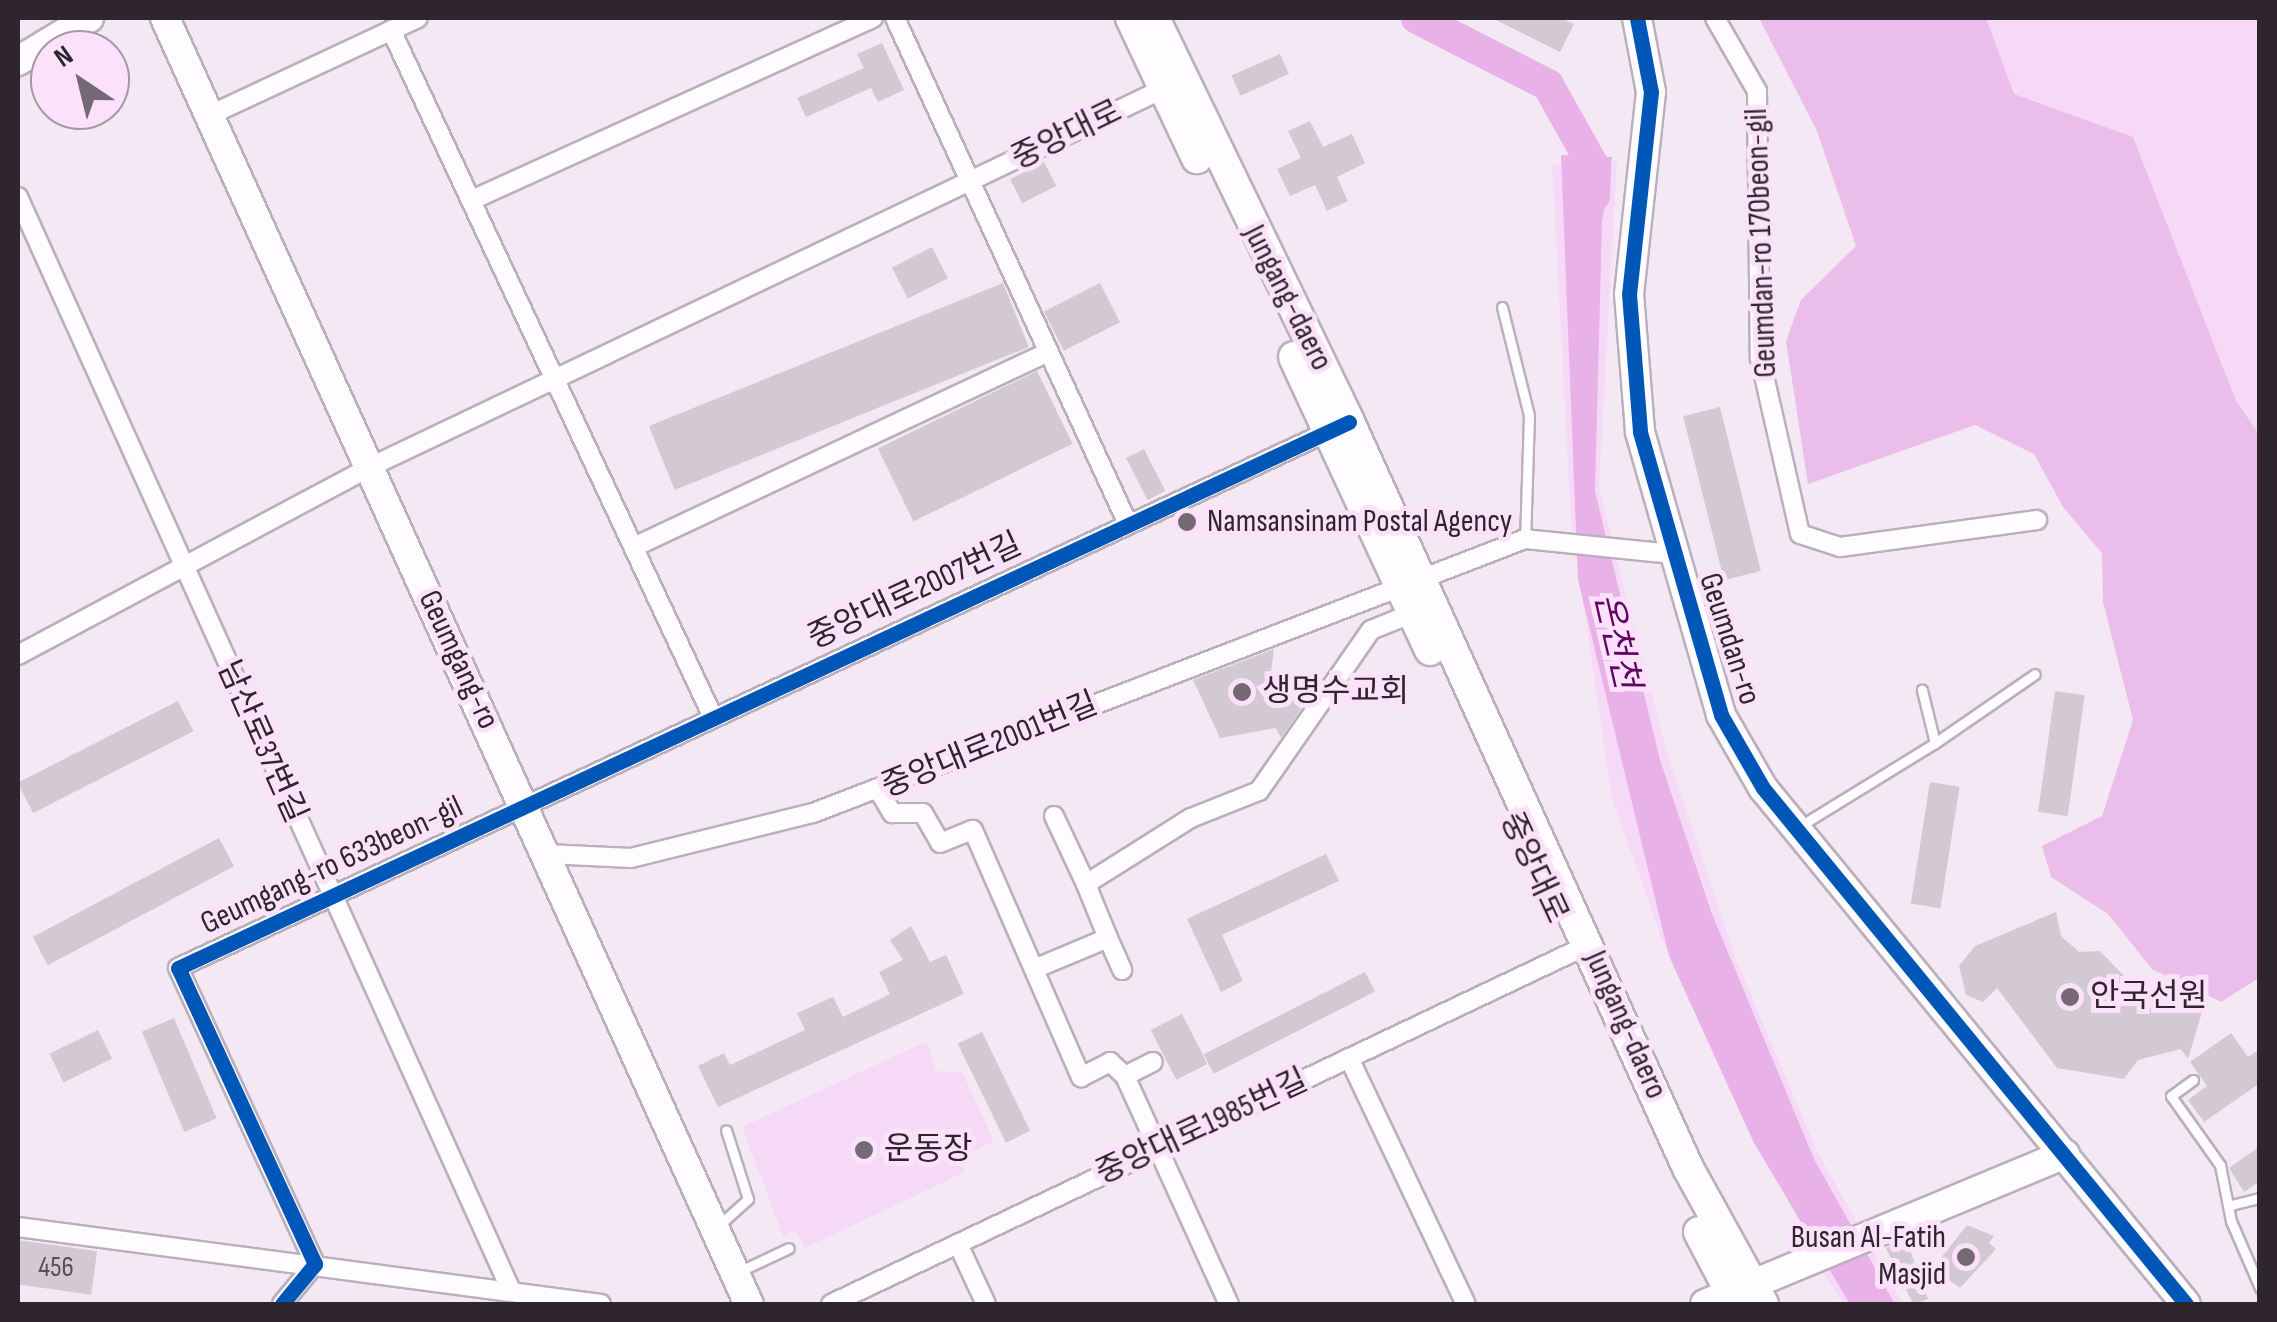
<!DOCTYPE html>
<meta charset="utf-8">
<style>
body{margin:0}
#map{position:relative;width:2277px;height:1322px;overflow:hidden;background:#f5e8f5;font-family:"Sofia Sans Condensed","Noto Sans KR",sans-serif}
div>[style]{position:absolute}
.green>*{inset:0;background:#f6d9f6}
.forest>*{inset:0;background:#ebbdea}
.water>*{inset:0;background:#e8b1e7}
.river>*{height:32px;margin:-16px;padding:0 16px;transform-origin:16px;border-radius:16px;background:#e8b1e7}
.building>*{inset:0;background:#d3c9d2;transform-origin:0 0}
.roads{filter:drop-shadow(2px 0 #baafba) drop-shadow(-2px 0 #baafba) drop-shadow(0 2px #baafba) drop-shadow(0 -2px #baafba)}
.lane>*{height:9px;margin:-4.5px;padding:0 4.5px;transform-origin:4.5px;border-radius:4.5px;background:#fefcfe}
.street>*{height:18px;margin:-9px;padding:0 9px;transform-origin:9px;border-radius:9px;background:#fefcfe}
.secondary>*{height:28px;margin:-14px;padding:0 14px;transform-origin:14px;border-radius:14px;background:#fefcfe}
.primary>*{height:30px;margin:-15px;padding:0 15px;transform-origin:15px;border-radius:15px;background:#fefcfe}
.cycleway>*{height:15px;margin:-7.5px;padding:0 7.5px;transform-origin:7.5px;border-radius:7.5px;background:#0057b8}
.dots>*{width:28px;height:28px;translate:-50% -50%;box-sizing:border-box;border:5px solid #fbe2fa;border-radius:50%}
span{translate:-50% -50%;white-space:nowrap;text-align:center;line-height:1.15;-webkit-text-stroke:10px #fbe2fa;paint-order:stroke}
.number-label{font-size:28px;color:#584e57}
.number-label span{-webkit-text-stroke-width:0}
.street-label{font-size:32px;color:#2f252e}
.poi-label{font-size:32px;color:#2f252e}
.left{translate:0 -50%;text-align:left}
.right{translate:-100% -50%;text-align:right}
.water-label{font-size:35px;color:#620463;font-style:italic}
.frame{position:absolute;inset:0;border:20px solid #2f252e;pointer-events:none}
.north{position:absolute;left:30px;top:30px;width:100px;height:100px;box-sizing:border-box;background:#fbe2fa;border:2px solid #a996a8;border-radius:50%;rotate:325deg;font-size:28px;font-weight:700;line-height:40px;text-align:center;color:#2f252e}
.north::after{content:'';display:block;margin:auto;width:35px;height:45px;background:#746974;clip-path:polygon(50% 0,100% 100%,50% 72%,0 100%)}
</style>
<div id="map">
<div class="green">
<i style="clip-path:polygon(1986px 18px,2259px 18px,2259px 434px,2236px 401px,2133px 137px,2013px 94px)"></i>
<i style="clip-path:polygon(1617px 161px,1599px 487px,1619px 569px,1667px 753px,1735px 957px,1817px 1151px,1903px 1304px,1844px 1304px,1825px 1276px,1662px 939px,1612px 799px,1571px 521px,1552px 165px)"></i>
<i style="clip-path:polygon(927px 1041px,935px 1071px,962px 1072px,994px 1141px,959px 1159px,965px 1172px,805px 1248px,795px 1230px,783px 1236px,742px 1127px)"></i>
</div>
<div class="forest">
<i style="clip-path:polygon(1759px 18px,1986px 18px,2014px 94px,2133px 137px,2236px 401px,2259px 434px,2259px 978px,2221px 1002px,2152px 969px,2108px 914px,2051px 877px,2042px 846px,2102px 816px,2133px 720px,2103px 602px,2102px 553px,2063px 507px,2034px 454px,1975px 425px,1808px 484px,1786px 341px,1801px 300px,1856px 246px,1817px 131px)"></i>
</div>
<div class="water">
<i style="clip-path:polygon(1561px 155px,1612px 157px,1602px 222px,1595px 491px,1660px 760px,1712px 914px,1814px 1159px,1895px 1304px,1850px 1304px,1754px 1143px,1669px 956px,1578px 580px)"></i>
</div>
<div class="river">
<i style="left:1417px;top:18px;width:147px;rotate:27.1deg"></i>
<i style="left:1548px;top:85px;width:96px;rotate:60.8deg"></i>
<i style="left:1595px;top:169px;width:27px;rotate:92deg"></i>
</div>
<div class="building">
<i style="clip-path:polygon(1492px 18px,1560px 18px,1574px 24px,1560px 52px)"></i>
<i style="clip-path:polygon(882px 43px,904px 90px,878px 102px,871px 88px,806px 117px,797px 98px,864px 68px,857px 54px)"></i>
<i style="left:1280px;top:54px;width:22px;height:53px;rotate:66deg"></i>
<i style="clip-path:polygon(1310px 121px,1323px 147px,1352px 134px,1365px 163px,1337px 177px,1348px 201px,1327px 211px,1315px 185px,1290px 196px,1277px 169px,1301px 158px,1288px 131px)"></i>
<i style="left:1044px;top:162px;width:27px;height:38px;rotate:63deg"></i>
<i style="left:932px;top:247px;width:35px;height:45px;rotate:63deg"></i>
<i style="left:1003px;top:283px;width:69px;height:382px;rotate:68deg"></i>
<i style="left:1100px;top:283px;width:44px;height:63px;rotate:63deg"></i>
<i style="left:1037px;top:371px;width:81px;height:177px;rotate:64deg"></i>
<i style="left:1720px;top:407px;width:169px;height:38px;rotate:76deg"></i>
<i style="left:1144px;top:449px;width:47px;height:20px;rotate:63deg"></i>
<i style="clip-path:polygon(1274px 649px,1271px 672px,1301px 709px,1281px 738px,1276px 728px,1220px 738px,1193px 680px)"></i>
<i style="left:2055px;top:691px;width:30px;height:122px;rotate:8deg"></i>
<i style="left:178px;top:701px;width:34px;height:180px;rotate:63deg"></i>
<i style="left:1930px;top:782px;width:30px;height:123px;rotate:9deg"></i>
<i style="left:219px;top:838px;width:32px;height:211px;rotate:62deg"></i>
<i style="clip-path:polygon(1326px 854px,1339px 881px,1222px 935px,1243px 981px,1221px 992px,1187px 919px)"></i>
<i style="clip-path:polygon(2056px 912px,2061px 936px,2079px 952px,2100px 951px,2132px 984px,2140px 1011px,2175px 999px,2202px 1012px,2188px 1059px,2181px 1049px,2138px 1060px,2124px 1079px,2057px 1068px,1997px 988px,1983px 1002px,1966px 995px,1959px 966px,1975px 946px)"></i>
<i style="clip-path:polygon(911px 926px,930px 962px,946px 955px,964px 994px,718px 1107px,698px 1066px,724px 1053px,730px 1065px,805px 1030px,797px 1013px,833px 997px,843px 1017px,890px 994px,879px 972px,903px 960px,890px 940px)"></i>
<i style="left:1365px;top:972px;width:22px;height:181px;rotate:63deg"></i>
<i style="left:1182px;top:1014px;width:56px;height:35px;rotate:63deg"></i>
<i style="left:174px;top:1018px;width:109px;height:35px;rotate:67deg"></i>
<i style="left:98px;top:1030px;width:32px;height:54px;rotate:64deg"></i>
<i style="left:982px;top:1032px;width:110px;height:27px;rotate:64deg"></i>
<i style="clip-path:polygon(2231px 1033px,2248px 1057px,2260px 1049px,2260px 1083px,2204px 1122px,2188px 1100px,2207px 1086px,2190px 1062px)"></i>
<i style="clip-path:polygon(2260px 1146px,2260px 1181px,2244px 1192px,2229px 1168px)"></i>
<i style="clip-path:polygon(1967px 1225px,1994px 1236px,1989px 1243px,1996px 1249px,1960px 1288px,1933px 1268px)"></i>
<i style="clip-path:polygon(1906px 1239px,1928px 1299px,1913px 1304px,1886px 1248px)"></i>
<i style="left:18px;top:1240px;width:80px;height:44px;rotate:8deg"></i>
</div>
<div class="roads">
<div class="lane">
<i style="left:1502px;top:307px;width:111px;rotate:76deg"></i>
<i style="left:1529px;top:415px;width:124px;rotate:91.8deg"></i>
<i style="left:1935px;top:743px;width:121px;rotate:-34.6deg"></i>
<i style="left:1800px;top:826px;width:158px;rotate:-31.6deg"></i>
<i style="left:1935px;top:743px;width:55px;rotate:-103.8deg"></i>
<i style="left:2193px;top:1080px;width:27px;rotate:144deg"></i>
<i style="left:2171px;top:1096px;width:85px;rotate:54.6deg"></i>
<i style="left:2220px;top:1165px;width:57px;rotate:78.9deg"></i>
<i style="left:2231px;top:1221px;width:73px;rotate:66.6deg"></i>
<i style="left:2231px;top:1205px;width:30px;rotate:-14deg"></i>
<i style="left:717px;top:1227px;width:42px;rotate:-42.1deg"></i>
<i style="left:748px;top:1199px;width:72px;rotate:-107.7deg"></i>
<i style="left:738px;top:1272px;width:56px;rotate:-25.2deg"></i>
</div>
<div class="street">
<i style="left:895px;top:18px;width:557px;rotate:65.28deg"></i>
<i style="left:1715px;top:18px;width:84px;rotate:60.1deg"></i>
<i style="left:1757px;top:91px;width:267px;rotate:89.4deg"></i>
<i style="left:1760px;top:358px;width:180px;rotate:77.2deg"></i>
<i style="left:1800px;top:534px;width:42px;rotate:18deg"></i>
<i style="left:1840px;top:547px;width:199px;rotate:-7.8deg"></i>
<i style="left:391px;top:30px;width:756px;rotate:64.89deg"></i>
<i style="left:212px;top:114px;width:227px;rotate:-25deg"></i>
<i style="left:18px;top:197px;width:1195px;rotate:65.73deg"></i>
<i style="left:474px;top:199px;width:438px;rotate:-24.4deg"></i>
<i style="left:636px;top:546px;width:455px;rotate:-25.2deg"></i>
<i style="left:18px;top:655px;width:399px;rotate:-28.1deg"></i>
<i style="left:370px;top:467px;width:885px;rotate:-25.49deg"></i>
<i style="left:879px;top:791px;width:26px;rotate:59deg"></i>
<i style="left:892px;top:813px;width:31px"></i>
<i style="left:923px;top:813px;width:34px;rotate:60deg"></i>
<i style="left:940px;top:843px;width:35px;rotate:-22deg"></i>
<i style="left:973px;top:830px;width:270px;rotate:66.4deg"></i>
<i style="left:1081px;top:1077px;width:33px;rotate:-27deg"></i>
<i style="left:1110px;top:1062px;width:21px;rotate:43deg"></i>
<i style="left:1125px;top:1076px;width:251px;rotate:65.5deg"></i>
<i style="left:1054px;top:816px;width:75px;rotate:64.8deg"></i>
<i style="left:547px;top:854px;width:84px;rotate:2.7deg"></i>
<i style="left:631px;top:858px;width:187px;rotate:-13.9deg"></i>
<i style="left:813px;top:813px;width:763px;rotate:-21.05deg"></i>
<i style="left:1525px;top:539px;width:149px;rotate:5.8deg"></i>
<i style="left:1108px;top:938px;width:35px;rotate:66deg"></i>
<i style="left:1034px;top:969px;width:80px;rotate:-22.7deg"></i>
<i style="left:1108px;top:938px;width:58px;rotate:-112.2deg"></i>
<i style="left:1086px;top:884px;width:124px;rotate:-32.2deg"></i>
<i style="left:1191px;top:818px;width:73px;rotate:-21.7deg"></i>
<i style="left:1259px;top:791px;width:196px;rotate:-55.2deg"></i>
<i style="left:1371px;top:630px;width:45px;rotate:-22deg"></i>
<i style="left:1349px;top:1058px;width:272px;rotate:64.6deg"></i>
<i style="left:1125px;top:1076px;width:31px;rotate:-27deg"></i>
<i style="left:18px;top:1227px;width:588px;rotate:7.52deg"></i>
<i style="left:958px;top:1244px;width:66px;rotate:65deg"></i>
<i style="left:282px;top:1304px;width:52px;rotate:-50.5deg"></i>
<i style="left:315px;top:1264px;width:326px;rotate:-114.8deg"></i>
<i style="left:178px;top:968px;width:1275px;rotate:-25deg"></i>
<i style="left:831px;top:1304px;width:821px;rotate:-25.38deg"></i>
</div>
<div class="secondary">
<i style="left:165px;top:18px;width:1412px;rotate:65.58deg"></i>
<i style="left:1637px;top:18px;width:75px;rotate:79.3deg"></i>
<i style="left:1651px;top:92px;width:203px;rotate:96.2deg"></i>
<i style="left:1629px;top:294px;width:138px;rotate:85.4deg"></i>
<i style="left:1640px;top:432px;width:294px;rotate:74deg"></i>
<i style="left:1721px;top:715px;width:84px;rotate:60.1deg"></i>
<i style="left:1763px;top:788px;width:667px;rotate:50.66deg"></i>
<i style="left:18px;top:61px;width:83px;rotate:-31.2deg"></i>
<i style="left:1705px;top:1304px;width:390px;rotate:-22.6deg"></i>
</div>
<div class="primary">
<i style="left:1131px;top:18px;width:155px;rotate:64.8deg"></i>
<i style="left:1154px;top:18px;width:449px;rotate:64.2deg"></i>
<i style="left:1349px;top:422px;width:819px;rotate:65.56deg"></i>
<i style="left:1688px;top:1168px;width:155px;rotate:61.1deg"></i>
<i style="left:1294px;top:357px;width:323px;rotate:65.1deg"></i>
<i style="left:1699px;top:1232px;width:81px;rotate:62.2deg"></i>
</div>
</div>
<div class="cycleway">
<i style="left:1637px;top:18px;width:75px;rotate:79.3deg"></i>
<i style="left:1651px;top:92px;width:203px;rotate:96.2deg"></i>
<i style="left:1629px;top:294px;width:138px;rotate:85.4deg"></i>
<i style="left:1640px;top:432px;width:294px;rotate:74deg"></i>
<i style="left:1721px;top:715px;width:84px;rotate:60.1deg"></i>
<i style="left:1763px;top:788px;width:667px;rotate:50.66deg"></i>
<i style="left:282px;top:1304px;width:52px;rotate:-50.5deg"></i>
<i style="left:315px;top:1264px;width:326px;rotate:-114.8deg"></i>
<i style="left:178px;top:968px;width:1292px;rotate:-25deg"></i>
</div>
<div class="dots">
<i style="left:1187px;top:522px;background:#746974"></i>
<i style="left:1242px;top:692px;background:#746974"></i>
<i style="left:2070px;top:997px;background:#746974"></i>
<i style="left:864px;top:1150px;background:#746974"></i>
<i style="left:1966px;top:1257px;background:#746974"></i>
</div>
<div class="number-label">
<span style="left:56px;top:1268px">456</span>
</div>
<div class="street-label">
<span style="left:1067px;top:136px;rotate:-26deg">중앙대로</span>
<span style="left:1762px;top:243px;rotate:-92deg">Geumdan-ro 170beon-gil</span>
<span style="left:1287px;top:298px;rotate:63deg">Jungang-daero</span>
<span style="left:915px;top:592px;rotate:-25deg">중앙대로2007번길</span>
<span style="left:1729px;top:639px;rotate:72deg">Geumdan-ro</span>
<span style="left:458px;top:660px;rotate:65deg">Geumgang-ro</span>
<span style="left:261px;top:742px;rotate:66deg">남산로37번길</span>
<span style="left:990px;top:746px;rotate:-22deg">중앙대로2001번길</span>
<span style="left:332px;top:866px;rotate:-25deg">Geumgang-ro 633beon-gil</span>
<span style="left:1533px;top:868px;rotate:65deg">중앙대로</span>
<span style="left:1625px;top:1025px;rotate:66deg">Jungang-daero</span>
<span style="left:1202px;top:1128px;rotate:-25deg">중앙대로1985번길</span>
</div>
<div class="poi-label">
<span class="left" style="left:1207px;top:522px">Namsansinam Postal Agency</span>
<span class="left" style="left:1262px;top:692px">생명수교회</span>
<span class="left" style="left:2090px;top:997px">안국선원</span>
<span class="left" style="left:884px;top:1150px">운동장</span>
<span class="right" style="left:1946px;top:1257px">Busan Al-Fatih<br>Masjid</span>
</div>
<div class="water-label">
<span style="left:1616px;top:641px;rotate:77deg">온천천</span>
</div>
<div class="frame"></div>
<div class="north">N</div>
</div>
